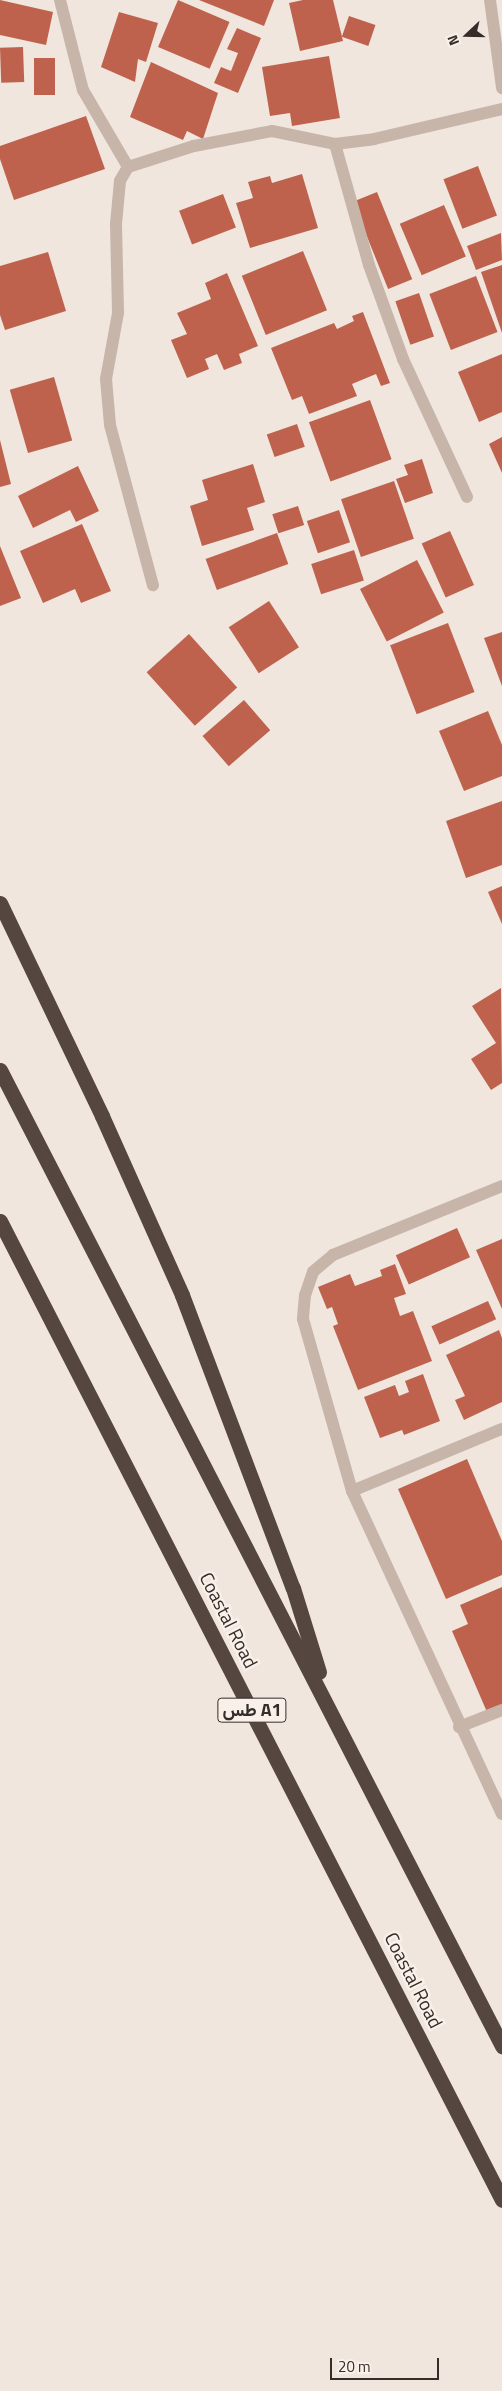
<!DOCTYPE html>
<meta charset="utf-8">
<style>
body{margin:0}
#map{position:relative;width:502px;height:2391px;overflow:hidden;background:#f0e6dd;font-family:"Titillium Web",Vazirmatn,sans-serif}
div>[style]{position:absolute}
.building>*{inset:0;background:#be624e;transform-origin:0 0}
.street>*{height:12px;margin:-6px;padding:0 6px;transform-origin:6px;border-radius:6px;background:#c8b5aa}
.highway>*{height:15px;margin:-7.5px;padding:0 7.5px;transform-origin:7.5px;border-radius:7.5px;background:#564640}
span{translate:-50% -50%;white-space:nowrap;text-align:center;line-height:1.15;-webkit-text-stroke:5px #f8f0e9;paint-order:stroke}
.shield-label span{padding:1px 4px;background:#f8f0e9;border:1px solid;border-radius:4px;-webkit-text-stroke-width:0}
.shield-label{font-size:18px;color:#362c29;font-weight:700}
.street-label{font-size:19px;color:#362c29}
.north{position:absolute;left:442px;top:10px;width:50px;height:50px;-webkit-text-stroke:4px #f8f0e9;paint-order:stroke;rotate:249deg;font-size:14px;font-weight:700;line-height:20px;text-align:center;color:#362c29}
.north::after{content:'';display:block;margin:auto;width:18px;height:22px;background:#362c29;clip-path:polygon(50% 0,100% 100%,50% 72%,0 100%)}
.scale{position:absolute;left:330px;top:2358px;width:109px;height:22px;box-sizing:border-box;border:2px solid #362c29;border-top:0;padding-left:6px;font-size:15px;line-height:18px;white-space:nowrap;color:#362c29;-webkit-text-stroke:4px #f8f0e9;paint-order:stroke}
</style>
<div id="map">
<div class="building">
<i style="clip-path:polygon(0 0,53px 12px,46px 45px,0 35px)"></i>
<i style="left:178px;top:0;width:56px;height:51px;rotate:23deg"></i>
<i style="clip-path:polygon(199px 0,274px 0,264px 26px)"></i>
<i style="clip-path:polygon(303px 0,333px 0,343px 41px,300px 51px,289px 3px)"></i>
<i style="clip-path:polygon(119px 12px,158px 23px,146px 62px,138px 59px,135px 82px,101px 67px)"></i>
<i style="left:349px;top:16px;width:28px;height:22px;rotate:19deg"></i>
<i style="clip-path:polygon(237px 28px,261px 38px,238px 93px,214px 83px,221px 67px,231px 71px,238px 53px,227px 49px)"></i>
<i style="left:23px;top:47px;width:35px;height:23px;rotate:88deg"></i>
<i style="clip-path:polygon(329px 56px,340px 118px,292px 126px,290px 113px,270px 116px,262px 67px)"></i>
<i style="left:34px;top:58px;width:21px;height:37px"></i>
<i style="clip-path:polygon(151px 62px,218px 93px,203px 139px,187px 131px,183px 140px,130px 117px)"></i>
<i style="clip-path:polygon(86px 116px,105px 169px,14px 200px,0 159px,0 146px)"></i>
<i style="left:478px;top:166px;width:53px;height:37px;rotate:69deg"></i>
<i style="clip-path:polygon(302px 174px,318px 228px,250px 248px,236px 203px,253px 198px,248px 182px,270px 176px,272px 183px)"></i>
<i style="left:377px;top:192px;width:94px;height:26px;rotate:68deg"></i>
<i style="left:223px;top:194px;width:36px;height:47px;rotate:69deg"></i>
<i style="left:444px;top:205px;width:56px;height:48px;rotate:67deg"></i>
<i style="clip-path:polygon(501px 233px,502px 260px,476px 270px,467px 246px)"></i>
<i style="left:303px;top:251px;width:64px;height:66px;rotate:68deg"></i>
<i style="clip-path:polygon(48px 252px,66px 311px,5px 330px,0 315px,0 266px)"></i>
<i style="clip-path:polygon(502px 265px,502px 333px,481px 272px)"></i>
<i style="clip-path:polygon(227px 273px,258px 346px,239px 354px,242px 363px,224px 370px,217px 354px,205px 359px,209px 369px,187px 378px,171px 340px,187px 334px,177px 313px,211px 299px,205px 283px)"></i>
<i style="left:476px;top:276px;width:60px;height:50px;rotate:69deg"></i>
<i style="left:419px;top:293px;width:46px;height:25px;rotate:71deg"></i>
<i style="clip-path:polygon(363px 312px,390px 383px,381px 386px,376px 374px,352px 384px,357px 396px,309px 414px,302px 396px,292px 400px,271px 348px,334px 323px,337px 329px,354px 321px,352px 316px)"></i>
<i style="clip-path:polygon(502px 354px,502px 412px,479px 422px,458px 372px)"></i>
<i style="left:54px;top:377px;width:66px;height:46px;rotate:74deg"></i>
<i style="left:370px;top:400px;width:63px;height:65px;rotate:70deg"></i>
<i style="left:297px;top:424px;width:24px;height:32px;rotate:71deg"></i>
<i style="clip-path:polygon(502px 437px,502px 473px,489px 444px)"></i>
<i style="clip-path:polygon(0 440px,11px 484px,0 487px)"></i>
<i style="clip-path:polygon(422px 459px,433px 493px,405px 503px,396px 479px,408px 475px,404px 465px)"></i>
<i style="clip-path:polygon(253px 464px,265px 502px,247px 508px,254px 530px,202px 546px,190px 506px,208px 500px,202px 480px)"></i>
<i style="clip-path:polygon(78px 466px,99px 511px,76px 522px,70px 510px,33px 528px,18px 496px)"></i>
<i style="left:394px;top:481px;width:61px;height:56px;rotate:71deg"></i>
<i style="left:298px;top:506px;width:20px;height:27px;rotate:72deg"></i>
<i style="left:339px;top:510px;width:34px;height:34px;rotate:71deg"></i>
<i style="clip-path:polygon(82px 524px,111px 591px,81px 603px,75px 589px,43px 603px,20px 551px)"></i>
<i style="left:450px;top:531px;width:59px;height:31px;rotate:66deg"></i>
<i style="left:277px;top:533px;width:33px;height:76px;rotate:70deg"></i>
<i style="clip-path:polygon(0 546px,21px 598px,0 606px)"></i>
<i style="left:354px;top:550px;width:32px;height:45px;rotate:72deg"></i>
<i style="left:417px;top:560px;width:59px;height:64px;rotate:63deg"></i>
<i style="left:269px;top:601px;width:55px;height:48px;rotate:57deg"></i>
<i style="left:448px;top:623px;width:74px;height:62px;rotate:69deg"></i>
<i style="clip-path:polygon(502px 632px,502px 686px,484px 638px)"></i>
<i style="left:189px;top:634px;width:72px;height:57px;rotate:48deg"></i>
<i style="left:244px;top:700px;width:40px;height:55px;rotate:49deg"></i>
<i style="clip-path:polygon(488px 711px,502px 745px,502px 776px,464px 791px,439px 731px)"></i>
<i style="clip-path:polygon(502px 801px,502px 865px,466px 878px,446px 821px)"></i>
<i style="clip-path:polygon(502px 886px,502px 924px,488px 892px)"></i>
<i style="clip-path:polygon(501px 988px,502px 1083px,491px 1090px,471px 1059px,496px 1043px,472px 1006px)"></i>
<i style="left:457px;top:1228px;width:32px;height:67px;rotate:66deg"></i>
<i style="clip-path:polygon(502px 1239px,502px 1309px,476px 1250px)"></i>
<i style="clip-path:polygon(395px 1264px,406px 1294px,394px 1298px,400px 1316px,413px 1311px,432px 1361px,358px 1390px,333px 1326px,338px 1324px,332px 1307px,327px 1309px,318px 1287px,350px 1274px,355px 1286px,382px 1276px,380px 1270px)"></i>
<i style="left:488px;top:1301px;width:20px;height:62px;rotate:66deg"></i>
<i style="clip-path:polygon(499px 1330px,502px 1338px,502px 1402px,464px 1420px,455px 1400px,465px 1396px,446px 1355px)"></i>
<i style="clip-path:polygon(423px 1374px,440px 1421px,404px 1435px,402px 1430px,380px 1438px,364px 1397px,395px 1385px,399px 1396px,409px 1392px,405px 1381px)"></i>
<i style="clip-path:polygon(467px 1459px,502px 1541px,502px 1575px,446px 1599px,398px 1489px)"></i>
<i style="clip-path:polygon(502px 1587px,502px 1705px,487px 1712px,452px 1631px,468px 1624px,460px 1605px)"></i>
</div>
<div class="street">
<i style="left:60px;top:0;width:93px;rotate:75.7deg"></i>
<i style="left:83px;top:90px;width:89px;rotate:59.7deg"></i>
<i style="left:128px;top:167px;width:16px;rotate:120deg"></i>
<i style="left:120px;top:181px;width:43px;rotate:95.3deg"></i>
<i style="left:116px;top:224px;width:89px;rotate:88.7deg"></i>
<i style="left:118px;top:313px;width:67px;rotate:100.3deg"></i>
<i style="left:106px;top:379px;width:46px;rotate:85deg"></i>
<i style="left:110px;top:425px;width:166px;rotate:75deg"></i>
<i style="left:490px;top:0;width:89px;rotate:82.2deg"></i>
<i style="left:335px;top:144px;width:126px;rotate:74.3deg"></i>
<i style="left:369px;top:265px;width:100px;rotate:70.1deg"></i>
<i style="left:403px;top:359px;width:152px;rotate:65.1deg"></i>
<i style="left:128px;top:167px;width:69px;rotate:-17.7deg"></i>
<i style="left:194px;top:146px;width:79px;rotate:-10.9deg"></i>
<i style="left:272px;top:131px;width:64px;rotate:11.7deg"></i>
<i style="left:335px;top:144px;width:39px;rotate:-7deg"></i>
<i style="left:374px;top:139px;width:131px;rotate:-13.2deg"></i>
<i style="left:502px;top:1186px;width:183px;rotate:157.8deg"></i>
<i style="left:333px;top:1255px;width:26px;rotate:140deg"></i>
<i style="left:313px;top:1272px;width:24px;rotate:109deg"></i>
<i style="left:305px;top:1295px;width:24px;rotate:95deg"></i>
<i style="left:303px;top:1319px;width:179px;rotate:74.1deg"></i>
<i style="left:352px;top:1491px;width:356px;rotate:65.1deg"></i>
<i style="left:352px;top:1491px;width:162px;rotate:-22.5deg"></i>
<i style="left:459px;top:1727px;width:46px;rotate:-21.6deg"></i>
</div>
<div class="highway">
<i style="left:0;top:903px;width:236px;rotate:64.4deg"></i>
<i style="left:102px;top:1116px;width:196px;rotate:65.9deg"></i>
<i style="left:182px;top:1295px;width:313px;rotate:69.3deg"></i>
<i style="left:293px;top:1588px;width:88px;rotate:72.8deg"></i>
<i style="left:0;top:1070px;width:1098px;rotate:62.78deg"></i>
<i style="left:0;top:1221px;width:1100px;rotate:62.85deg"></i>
</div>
<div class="shield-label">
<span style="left:252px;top:1710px">طس A1</span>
</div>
<div class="street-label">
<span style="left:229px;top:1620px;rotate:63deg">Coastal Road</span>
<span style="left:414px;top:1980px;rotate:63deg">Coastal Road</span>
</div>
<div class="north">N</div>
<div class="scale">20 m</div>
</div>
